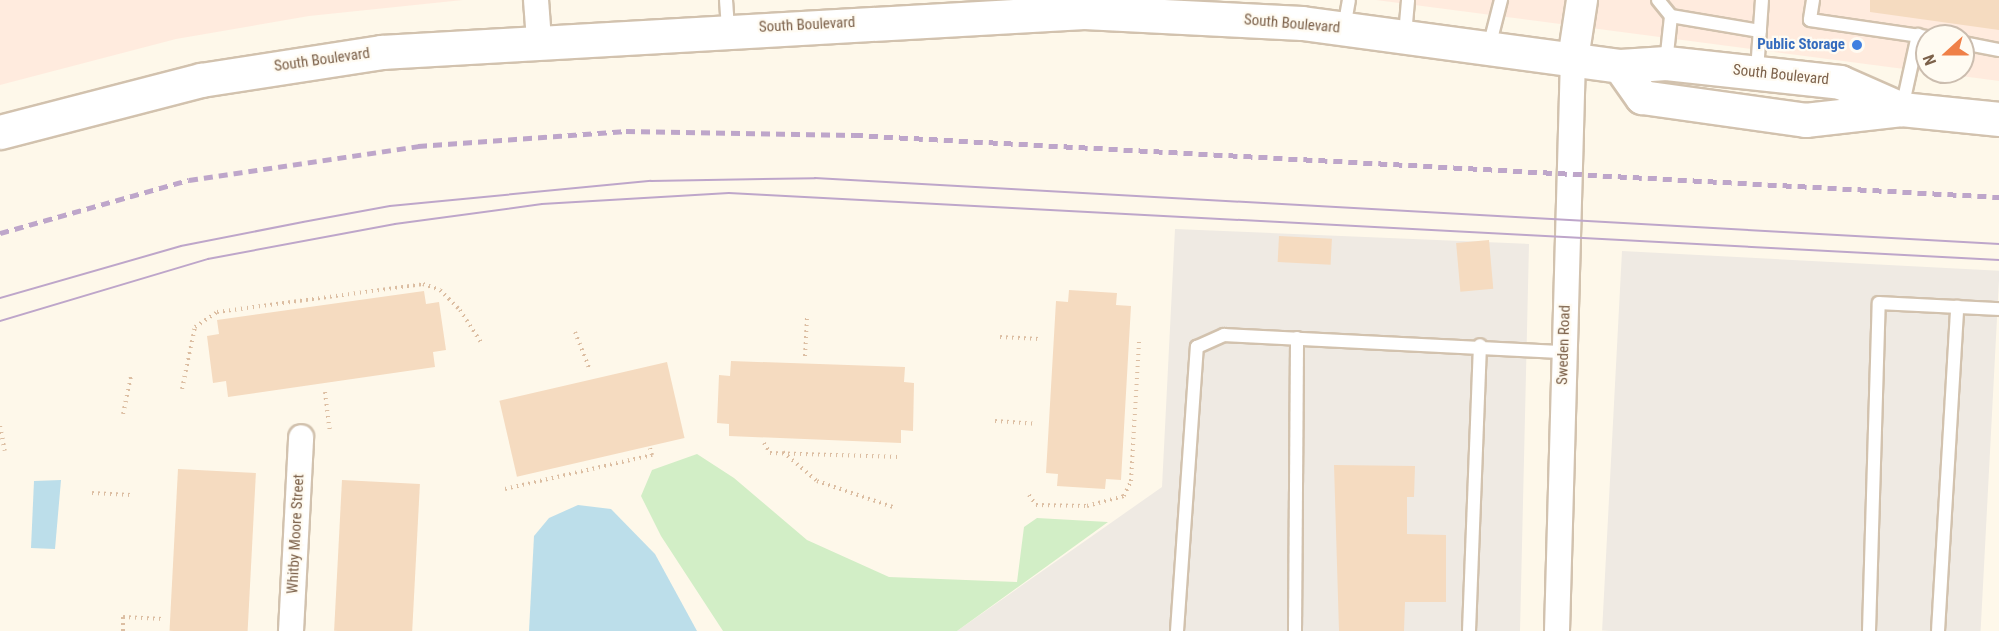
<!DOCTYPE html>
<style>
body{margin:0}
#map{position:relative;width:1999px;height:631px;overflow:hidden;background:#fef8ea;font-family:"Roboto Condensed",sans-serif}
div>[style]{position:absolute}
.commercial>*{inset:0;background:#ffebde}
.industrial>*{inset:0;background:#efeae3;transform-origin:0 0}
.green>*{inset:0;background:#d2eec6}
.water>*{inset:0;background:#bcdeea}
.building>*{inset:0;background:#f5dbc0;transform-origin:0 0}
.path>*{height:4px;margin-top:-2px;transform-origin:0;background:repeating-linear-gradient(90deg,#dcbea2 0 1.5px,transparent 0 6px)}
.roads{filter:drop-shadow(2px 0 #d2c2ae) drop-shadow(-2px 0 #d2c2ae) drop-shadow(0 2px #d2c2ae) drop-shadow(0 -2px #d2c2ae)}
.service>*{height:12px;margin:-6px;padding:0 6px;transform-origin:6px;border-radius:6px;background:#fff}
.minor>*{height:24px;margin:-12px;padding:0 12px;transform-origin:12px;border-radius:12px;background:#fff}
.tertiary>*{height:30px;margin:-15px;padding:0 15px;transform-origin:15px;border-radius:15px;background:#fff}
.secondary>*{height:33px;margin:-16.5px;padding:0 16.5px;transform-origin:16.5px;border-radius:16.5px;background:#fff}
.tram>*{height:1.5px;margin:-0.75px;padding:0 0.75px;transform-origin:0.75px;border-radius:0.75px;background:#bea6ca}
.rail>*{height:4.5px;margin-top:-2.25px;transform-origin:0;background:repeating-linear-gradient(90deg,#bea6ca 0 9px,transparent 0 15px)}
.dots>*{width:16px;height:16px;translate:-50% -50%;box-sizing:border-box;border:3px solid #fffbf2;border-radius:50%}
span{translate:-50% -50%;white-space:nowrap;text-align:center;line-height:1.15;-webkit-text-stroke:4.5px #fffbf2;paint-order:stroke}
.street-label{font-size:15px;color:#7c614a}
.shop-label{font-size:15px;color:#366cbe;font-weight:700}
.right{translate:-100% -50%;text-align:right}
.north{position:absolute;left:1915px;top:24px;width:60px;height:60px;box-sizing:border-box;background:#fffbf2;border:2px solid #cbbdaf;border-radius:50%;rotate:249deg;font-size:16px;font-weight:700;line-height:24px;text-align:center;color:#7c614a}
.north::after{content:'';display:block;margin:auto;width:21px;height:27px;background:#ef8048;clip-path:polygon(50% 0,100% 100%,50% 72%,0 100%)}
</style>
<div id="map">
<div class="commercial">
<i style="clip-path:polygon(0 0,463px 0,309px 16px,176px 39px,0 85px)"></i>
<i style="clip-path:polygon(1376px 0,1999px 0,1999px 81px,1931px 72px,1963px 72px,1963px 36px,1927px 36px,1927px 72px)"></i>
</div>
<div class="industrial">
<i style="clip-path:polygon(1175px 229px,1529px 244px,1520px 631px,957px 631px,1162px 487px)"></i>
<i style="left:1622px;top:251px;width:378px;height:380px;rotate:3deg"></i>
</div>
<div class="green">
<i style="clip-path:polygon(697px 454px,734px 478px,807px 540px,889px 577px,1017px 582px,1024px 527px,1037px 518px,1108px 522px,957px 631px,723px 631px,661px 536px,641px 496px,652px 470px)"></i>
</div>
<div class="water">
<i style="clip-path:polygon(61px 480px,55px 549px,31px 548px,34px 481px)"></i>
<i style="clip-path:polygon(578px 505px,611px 509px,655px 554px,697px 631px,529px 631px,534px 536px,549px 518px)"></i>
</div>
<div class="building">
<i style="clip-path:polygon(1870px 0,1999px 0,1999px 30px,1870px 12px)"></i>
<i style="left:1279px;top:236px;width:53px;height:26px;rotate:3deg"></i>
<i style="left:1489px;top:240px;width:49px;height:33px;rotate:85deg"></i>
<i style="clip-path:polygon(1069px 290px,1117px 293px,1116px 305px,1131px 306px,1121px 480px,1106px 479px,1105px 489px,1057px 486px,1058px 474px,1046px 473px,1056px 301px,1068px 302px)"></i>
<i style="clip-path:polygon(424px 291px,426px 304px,439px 302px,446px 350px,433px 352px,435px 367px,228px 397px,226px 381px,213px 383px,207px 336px,219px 334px,217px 320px)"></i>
<i style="clip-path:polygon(731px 361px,905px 367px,904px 382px,914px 383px,913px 431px,901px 430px,901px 443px,729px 436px,729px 424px,717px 423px,719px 375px,730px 376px)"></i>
<i style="left:667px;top:362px;width:78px;height:172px;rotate:77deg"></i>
<i style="clip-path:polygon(1334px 465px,1415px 466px,1414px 497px,1407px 497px,1407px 534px,1446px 535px,1446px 602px,1405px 602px,1404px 631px,1339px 631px)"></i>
<i style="left:178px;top:469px;width:78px;height:162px;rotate:3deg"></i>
<i style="left:342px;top:480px;width:78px;height:151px;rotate:3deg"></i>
</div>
<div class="path">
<i style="left:575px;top:332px;width:41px;rotate:68.5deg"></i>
<i style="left:1000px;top:337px;width:39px;rotate:3deg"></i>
<i style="left:805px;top:356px;width:39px;rotate:-87deg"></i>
<i style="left:182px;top:389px;width:63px;rotate:-78.2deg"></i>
<i style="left:195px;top:327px;width:27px;rotate:-34deg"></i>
<i style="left:217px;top:312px;width:208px;rotate:-7.7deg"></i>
<i style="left:423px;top:284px;width:18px;rotate:19deg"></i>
<i style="left:440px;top:290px;width:28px;rotate:45deg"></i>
<i style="left:460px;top:310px;width:38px;rotate:57deg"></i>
<i style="left:325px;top:392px;width:41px;rotate:83deg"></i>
<i style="left:123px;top:414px;width:40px;rotate:-78deg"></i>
<i style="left:995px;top:421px;width:39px;rotate:4deg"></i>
<i style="left:0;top:426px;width:25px;rotate:79deg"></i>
<i style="left:764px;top:443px;width:12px;rotate:59deg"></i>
<i style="left:770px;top:453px;width:128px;rotate:1.8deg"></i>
<i style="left:783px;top:452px;width:45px;rotate:40.5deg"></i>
<i style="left:817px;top:481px;width:83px;rotate:18.9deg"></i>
<i style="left:505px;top:489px;width:151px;rotate:-13deg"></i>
<i style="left:652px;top:455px;width:7px;rotate:-106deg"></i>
<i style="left:92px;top:493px;width:39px;rotate:3deg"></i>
<i style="left:1029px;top:495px;width:12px;rotate:55deg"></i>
<i style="left:1036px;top:505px;width:51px;rotate:1.1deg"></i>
<i style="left:1087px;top:506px;width:38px;rotate:-15deg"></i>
<i style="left:1124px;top:496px;width:17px;rotate:-65deg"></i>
<i style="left:1131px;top:481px;width:140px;rotate:-86.7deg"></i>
<i style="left:123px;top:631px;width:14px;rotate:-90deg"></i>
<i style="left:123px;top:617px;width:40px;rotate:2.9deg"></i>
</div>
<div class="roads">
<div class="service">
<i style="left:726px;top:0;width:29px;rotate:86deg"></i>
<i style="left:1658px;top:0;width:21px;rotate:51deg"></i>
<i style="left:1671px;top:16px;width:90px;rotate:9.6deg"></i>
<i style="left:1813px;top:0;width:20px;rotate:99deg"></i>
<i style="left:1810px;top:20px;width:118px;rotate:8.3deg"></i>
<i style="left:1344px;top:28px;width:28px;rotate:-80deg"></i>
<i style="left:1405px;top:35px;width:35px;rotate:-85deg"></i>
<i style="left:1963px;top:43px;width:37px;rotate:11deg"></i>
<i style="left:1489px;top:47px;width:49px;rotate:-75.7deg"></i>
<i style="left:1666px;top:63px;width:47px;rotate:-83.9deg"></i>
<i style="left:1757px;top:71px;width:71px;rotate:-86deg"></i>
<i style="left:1902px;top:108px;width:75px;rotate:-77.6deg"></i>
<i style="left:1177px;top:631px;width:285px;rotate:-86deg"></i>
<i style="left:1197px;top:347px;width:30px;rotate:-24deg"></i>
<i style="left:1224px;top:335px;width:340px;rotate:2.9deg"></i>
<i style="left:1295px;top:631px;width:293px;rotate:-89.6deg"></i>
<i style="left:1469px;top:631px;width:286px;rotate:-87.8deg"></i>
<i style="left:1869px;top:631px;width:328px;rotate:-88.3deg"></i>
<i style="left:1879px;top:303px;width:120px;rotate:2.9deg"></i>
<i style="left:1938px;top:631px;width:325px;rotate:-86.6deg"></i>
</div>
<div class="minor">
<i style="left:536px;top:0;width:40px;rotate:85.7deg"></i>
<i style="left:291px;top:631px;width:194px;rotate:-87deg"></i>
<i style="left:1557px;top:631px;width:572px;rotate:-88.4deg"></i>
</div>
<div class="tertiary">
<i style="left:1573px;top:59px;width:60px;rotate:-81.3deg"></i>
</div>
<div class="secondary">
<i style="left:1620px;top:66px;width:38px;rotate:55deg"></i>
<i style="left:1642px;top:97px;width:165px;rotate:8deg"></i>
<i style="left:1805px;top:120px;width:97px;rotate:-6.5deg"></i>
<i style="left:1901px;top:109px;width:99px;rotate:5.8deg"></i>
<i style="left:0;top:132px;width:208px;rotate:-14.5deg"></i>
<i style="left:201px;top:80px;width:182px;rotate:-8.8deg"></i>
<i style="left:381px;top:52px;width:704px;rotate:-3.26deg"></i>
<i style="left:1084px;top:12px;width:218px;rotate:2.9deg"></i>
<i style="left:1302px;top:23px;width:321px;rotate:7.7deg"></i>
<i style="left:1620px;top:66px;width:46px;rotate:-3.7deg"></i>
<i style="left:1666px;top:63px;width:175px;rotate:6.2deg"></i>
<i style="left:1840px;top:82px;width:67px;rotate:23.9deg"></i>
</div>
</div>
<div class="tram">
<i style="left:0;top:298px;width:188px;rotate:-16deg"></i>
<i style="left:181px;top:246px;width:124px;rotate:-11.1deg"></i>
<i style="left:303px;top:222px;width:88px;rotate:-10.4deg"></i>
<i style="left:390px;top:206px;width:262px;rotate:-5.5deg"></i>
<i style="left:651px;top:181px;width:164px;rotate:-1deg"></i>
<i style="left:815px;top:178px;width:1186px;rotate:3.19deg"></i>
<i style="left:0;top:321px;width:217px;rotate:-16.6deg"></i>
<i style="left:208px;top:259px;width:190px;rotate:-10.6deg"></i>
<i style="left:395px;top:224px;width:148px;rotate:-7.7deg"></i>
<i style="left:542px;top:204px;width:187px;rotate:-3.4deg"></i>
<i style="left:729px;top:193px;width:1272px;rotate:3.02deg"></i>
</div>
<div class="rail">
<i style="left:0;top:233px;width:196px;rotate:-15.7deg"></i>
<i style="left:189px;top:180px;width:232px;rotate:-8.4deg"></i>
<i style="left:418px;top:146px;width:209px;rotate:-4.1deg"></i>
<i style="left:626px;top:131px;width:228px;rotate:1deg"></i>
<i style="left:854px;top:135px;width:1147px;rotate:3.1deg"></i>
</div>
<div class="dots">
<i style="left:1857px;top:45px;background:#3f7fe0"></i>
</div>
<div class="street-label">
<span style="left:1292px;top:24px;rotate:5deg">South Boulevard</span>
<span style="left:807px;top:25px;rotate:-3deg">South Boulevard</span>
<span style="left:322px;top:60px;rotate:-8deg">South Boulevard</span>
<span style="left:1781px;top:75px;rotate:6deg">South Boulevard</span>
<span style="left:1564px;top:345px;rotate:-88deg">Sweden Road</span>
<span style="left:296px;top:534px;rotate:-87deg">Whitby Moore Street</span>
</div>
<div class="shop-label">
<span class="right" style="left:1845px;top:45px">Public Storage</span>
</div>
<div class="north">N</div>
</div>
